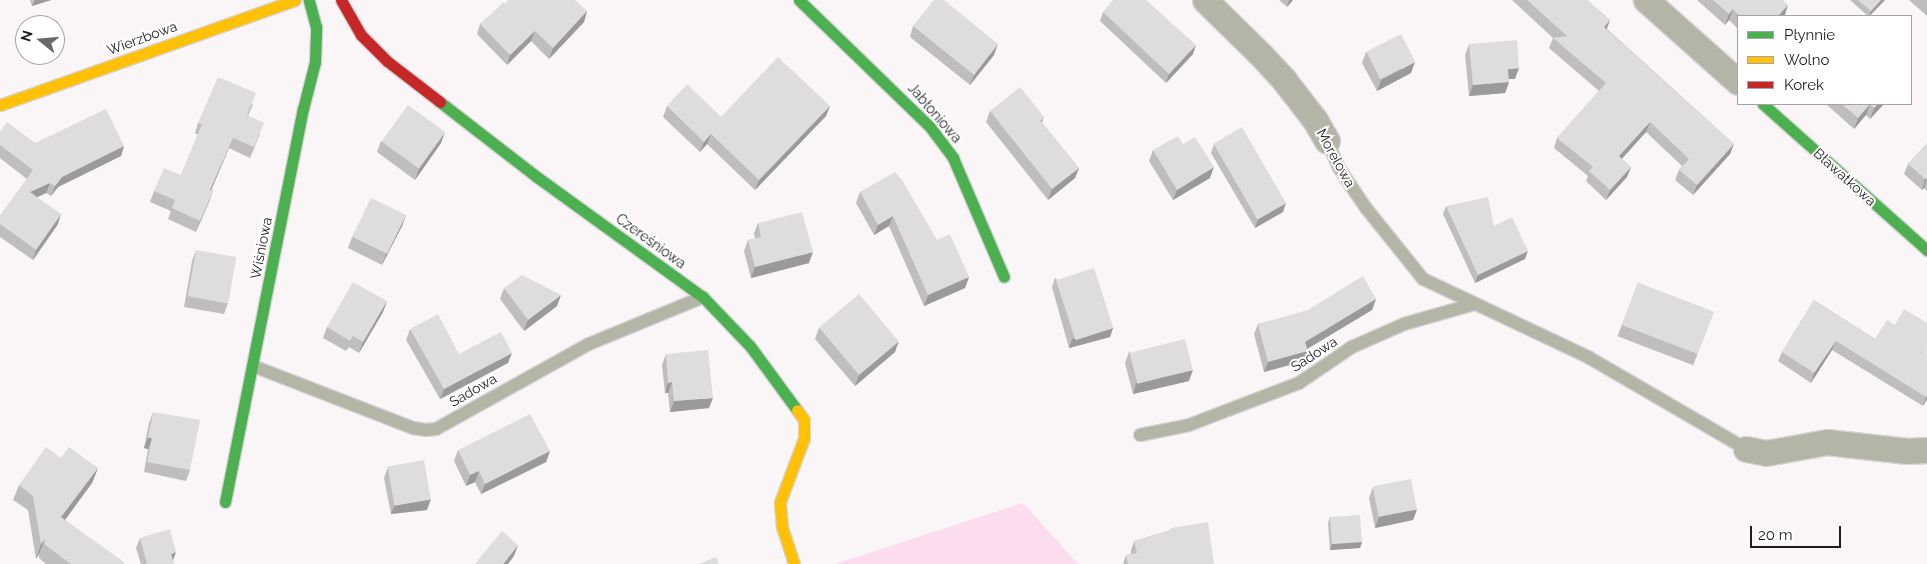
<!DOCTYPE html>
<meta charset="utf-8">
<style>
body{margin:0}
#map{position:relative;width:1927px;height:564px;overflow:hidden;background:#faf6f8;font-family:Raleway,sans-serif}
div>[style]{position:absolute}
.green>*{inset:0;background:#fbddef}
.roads{filter:drop-shadow(1px 0 #d6d4d5) drop-shadow(-1px 0 #d6d4d5) drop-shadow(0 1px #d6d4d5) drop-shadow(0 -1px #d6d4d5)}
.lane>*{height:12px;margin:-6px;padding:0 6px;transform-origin:6px;border-radius:6px;background:#b3b5a6}
.street>*{height:25px;margin:-12.5px;padding:0 12.5px;transform-origin:12.5px;border-radius:12.5px;background:#b3b5a6}
.fast>*{height:11px;margin:-5.5px;padding:0 5.5px;transform-origin:5.5px;border-radius:5.5px;background:#4caf50}
.slow>*{height:11px;margin:-5.5px;padding:0 5.5px;transform-origin:5.5px;border-radius:5.5px;background:#ffc107}
.jam>*{height:11px;margin:-5.5px;padding:0 5.5px;transform-origin:5.5px;border-radius:5.5px;background:#c62828}
.wall>*{inset:0;background:#bfbdbe;transform-origin:0 0}
.shaded-wall>*{inset:0;background:#9b9a9b}
.building>*{inset:0;background:#dedcdd;transform-origin:0 0}
span{translate:-50% -50%;white-space:nowrap;text-align:center;line-height:1.15;-webkit-text-stroke:4px #fff;paint-order:stroke}
.street-label{font-size:14px;color:#1d1b1c}
.legend{position:absolute;left:1737px;top:15px;width:175px;height:90px;box-sizing:border-box;background:#fff;border:1px solid #a5a4a4;margin:0;padding:6px 9px;list-style:none;font-size:15px;color:#1d1b1c}
.legend li{display:flex;align-items:center;gap:10px;height:25px}
.legend b{width:25px;border:1px solid #a5a4a4}
.north{position:absolute;left:15px;top:15px;width:50px;height:50px;box-sizing:border-box;background:#fff;border:1px solid #a5a4a4;border-radius:50%;rotate:287deg;font-size:14px;font-weight:700;line-height:20px;text-align:center;color:#1d1b1c}
.north::after{content:'';display:block;margin:auto;width:18px;height:22px;background:#6a6869;clip-path:polygon(50% 0,100% 100%,50% 72%,0 100%)}
.scale{position:absolute;left:1750px;top:526px;width:91px;height:22px;box-sizing:border-box;border:2px solid #1d1b1c;border-top:0;padding-left:6px;font-size:15px;line-height:18px;white-space:nowrap;color:#1d1b1c;-webkit-text-stroke:4px #fff;paint-order:stroke}
</style>
<div id="map">
<div class="green">
<i style="clip-path:polygon(1023px 503px,1078px 564px,835px 564px)"></i>
</div>
<div class="roads">
<div class="lane">
<i style="left:1327px;top:141px;width:30px;rotate:66deg"></i>
<i style="left:1339px;top:168px;width:48px;rotate:56deg"></i>
<i style="left:1366px;top:208px;width:91px;rotate:51.2deg"></i>
<i style="left:1423px;top:279px;width:183px;rotate:25.3deg"></i>
<i style="left:1588px;top:357px;width:183px;rotate:30.2deg"></i>
<i style="left:253px;top:366px;width:172px;rotate:21.2deg"></i>
<i style="left:413px;top:428px;width:13px;rotate:9deg"></i>
<i style="left:426px;top:430px;width:10px;rotate:-6deg"></i>
<i style="left:436px;top:429px;width:175px;rotate:-29.1deg"></i>
<i style="left:589px;top:344px;width:123px;rotate:-22.4deg"></i>
<i style="left:1140px;top:435px;width:50px;rotate:-11.5deg"></i>
<i style="left:1189px;top:425px;width:118px;rotate:-20.9deg"></i>
<i style="left:1299px;top:383px;width:64px;rotate:-34.2deg"></i>
<i style="left:1352px;top:347px;width:57px;rotate:-23.9deg"></i>
<i style="left:1404px;top:324px;width:73px;rotate:-15.9deg"></i>
</div>
<div class="street">
<i style="left:1205px;top:0;width:78px;rotate:44.5deg"></i>
<i style="left:1261px;top:55px;width:34px;rotate:47deg"></i>
<i style="left:1284px;top:80px;width:51px;rotate:52.2deg"></i>
<i style="left:1315px;top:120px;width:24px;rotate:60deg"></i>
<i style="left:1646px;top:0;width:123px;rotate:41.7deg"></i>
<i style="left:1746px;top:449px;width:20px;rotate:11deg"></i>
<i style="left:1766px;top:453px;width:62px;rotate:-10.2deg"></i>
<i style="left:1827px;top:442px;width:81px;rotate:6.4deg"></i>
<i style="left:1907px;top:451px;width:20px;rotate:-3deg"></i>
</div>
<div class="fast">
<i style="left:799px;top:0;width:182px;rotate:44.1deg"></i>
<i style="left:930px;top:127px;width:39px;rotate:53deg"></i>
<i style="left:953px;top:158px;width:129px;rotate:66.8deg"></i>
<i style="left:440px;top:102px;width:123px;rotate:37.7deg"></i>
<i style="left:537px;top:177px;width:205px;rotate:35.9deg"></i>
<i style="left:703px;top:297px;width:68px;rotate:46.2deg"></i>
<i style="left:750px;top:346px;width:79px;rotate:53.7deg"></i>
<i style="left:1763px;top:104px;width:220px;rotate:41.7deg"></i>
<i style="left:225px;top:502px;width:401px;rotate:-78.8deg"></i>
<i style="left:303px;top:109px;width:49px;rotate:-75.7deg"></i>
<i style="left:315px;top:62px;width:35px;rotate:-88deg"></i>
<i style="left:316px;top:27px;width:28px;rotate:-105deg"></i>
</div>
<div class="slow">
<i style="left:0;top:105px;width:313px;rotate:-19.6deg"></i>
<i style="left:794px;top:564px;width:39px;rotate:-108deg"></i>
<i style="left:782px;top:527px;width:25px;rotate:-95deg"></i>
<i style="left:780px;top:502px;width:68px;rotate:-69.4deg"></i>
<i style="left:804px;top:438px;width:18px;rotate:-90deg"></i>
<i style="left:804px;top:420px;width:12px;rotate:-125deg"></i>
</div>
<div class="jam">
<i style="left:341px;top:0;width:40px;rotate:60.3deg"></i>
<i style="left:361px;top:35px;width:37px;rotate:45deg"></i>
<i style="left:387px;top:61px;width:67px;rotate:37.7deg"></i>
</div>
</div>
<div class="wall">
<i style="clip-path:polygon(30px 0,51px 0,32px 6px)"></i>
<i style="clip-path:polygon(1279px 0,1293px 0,1287px 7px)"></i>
<i style="clip-path:polygon(1512px 0,1587px 0,1610px 20px,1607px 29px,1734px 144px,1730px 154px,1693px 195px,1675px 180px,1679px 170px,1682px 166px,1646px 132px,1622px 159px,1631px 167px,1627px 177px,1606px 200px,1586px 181px,1588px 176px,1554px 148px,1557px 138px,1599px 91px,1549px 48px,1553px 38px)"></i>
<i style="clip-path:polygon(1697px 0,1783px 0,1785px 15px,1784px 16px,1738px 16px,1738px 29px,1729px 20px,1725px 25px)"></i>
<i style="clip-path:polygon(1850px 0,1885px 0,1870px 16px,1868px 16px)"></i>
<i style="clip-path:polygon(1909px 0,1927px 0,1927px 16px)"></i>
<i style="clip-path:polygon(505px 4px,587px 11px,584px 22px,549px 59px,531px 41px,507px 65px,477px 34px,480px 24px)"></i>
<i style="clip-path:polygon(1103px 12px,1193px 54px,1166px 83px,1100px 21px)"></i>
<i style="clip-path:polygon(913px 26px,994px 55px,970px 85px,910px 37px)"></i>
<i style="clip-path:polygon(1469px 44px,1515px 79px,1509px 79px,1509px 82px,1505px 93px,1469px 96px,1465px 55px)"></i>
<i style="clip-path:polygon(1366px 52px,1411px 73px,1377px 91px,1362px 63px)"></i>
<i style="clip-path:polygon(253px 104px,248px 116px,260px 134px,250px 158px,229px 148px,211px 190px,213px 191px,196px 232px,168px 219px,171px 211px,150px 202px,154px 191px,181px 175px,198px 135px,195px 133px,198px 123px)"></i>
<i style="clip-path:polygon(1826px 104px,1884px 104px,1870px 119px,1866px 115px,1854px 129px)"></i>
<i style="clip-path:polygon(667px 106px,721px 117px,830px 106px,826px 116px,755px 190px,707px 144px,700px 152px,663px 117px)"></i>
<i style="clip-path:polygon(990px 111px,1044px 117px,1042px 123px,1079px 168px,1075px 178px,1048px 200px,986px 122px)"></i>
<i style="clip-path:polygon(0 132px,35px 143px,124px 146px,121px 156px,58px 187px,51px 196px,46px 193px,37px 197px,58px 224px,33px 260px,0 237px,0 216px,27px 179px,0 158px)"></i>
<i style="clip-path:polygon(381px 141px,441px 143px,415px 180px,377px 152px)"></i>
<i style="clip-path:polygon(1927px 143px,1927px 191px,1924px 188px,1922px 190px,1904px 174px,1908px 164px)"></i>
<i style="clip-path:polygon(1183px 144px,1210px 178px,1173px 200px,1149px 161px,1153px 150px)"></i>
<i style="clip-path:polygon(1214px 144px,1283px 212px,1255px 228px,1211px 153px)"></i>
<i style="clip-path:polygon(860px 192px,937px 240px,969px 277px,965px 288px,924px 306px,889px 226px,874px 235px,856px 203px)"></i>
<i style="clip-path:polygon(1446px 206px,1494px 226px,1525px 259px,1475px 283px,1443px 214px)"></i>
<i style="clip-path:polygon(406px 215px,402px 226px,382px 265px,348px 248px,352px 237px)"></i>
<i style="clip-path:polygon(758px 223px,809px 263px,751px 278px,744px 251px,748px 240px,755px 239px,754px 233px)"></i>
<i style="clip-path:polygon(196px 250px,228px 303px,224px 314px,184px 307px,192px 261px)"></i>
<i style="clip-path:polygon(1055px 278px,1113px 328px,1110px 337px,1069px 348px,1052px 287px)"></i>
<i style="left:1638px;top:283px;width:81px;height:57px;rotate:21deg"></i>
<i style="clip-path:polygon(504px 288px,557px 306px,524px 331px,500px 299px)"></i>
<i style="clip-path:polygon(1376px 299px,1372px 310px,1307px 349px,1308px 351px,1304px 361px,1264px 372px,1254px 334px,1258px 324px)"></i>
<i style="clip-path:polygon(1814px 300px,1875px 339px,1895px 325px,1927px 399px,1923px 406px,1832px 350px,1811px 383px,1778px 361px,1782px 352px)"></i>
<i style="clip-path:polygon(387px 301px,383px 312px,359px 353px,349px 347px,346px 351px,323px 338px,327px 327px)"></i>
<i style="clip-path:polygon(819px 328px,895px 352px,855px 386px,815px 339px)"></i>
<i style="clip-path:polygon(410px 329px,459px 354px,508px 363px,440px 399px,406px 340px)"></i>
<i style="clip-path:polygon(1129px 352px,1189px 381px,1133px 394px,1125px 363px)"></i>
<i style="clip-path:polygon(666px 354px,709px 408px,670px 412px,668px 393px,665px 393px,662px 365px)"></i>
<i style="clip-path:polygon(153px 412px,190px 470px,186px 481px,144px 472px,148px 449px,144px 448px,149px 423px)"></i>
<i style="clip-path:polygon(458px 450px,550px 451px,546px 462px,481px 494px,475px 482px,466px 486px,454px 461px)"></i>
<i style="clip-path:polygon(61px 458px,98px 468px,92px 483px,65px 520px,124px 564px,46px 564px,39px 558px,39px 554px,36px 559px,28px 510px,13px 500px,19px 485px)"></i>
<i style="clip-path:polygon(388px 467px,427px 510px,391px 514px,384px 478px)"></i>
<i style="clip-path:polygon(1373px 487px,1417px 509px,1413px 520px,1375px 528px,1369px 498px)"></i>
<i style="clip-path:polygon(1330px 517px,1362px 542px,1360px 548px,1330px 550px,1328px 523px)"></i>
<i style="clip-path:polygon(1171px 528px,1214px 564px,1123px 564px,1126px 555px,1131px 554px,1131px 550px,1134px 541px,1171px 530px)"></i>
<i style="clip-path:polygon(140px 538px,173px 560px,174px 564px,141px 564px,136px 548px)"></i>
</div>
<div class="shaded-wall">
<i style="clip-path:polygon(35px 0,51px 0,32px 6px)"></i>
<i style="clip-path:polygon(1289px 0,1293px 0,1287px 7px)"></i>
<i style="clip-path:polygon(1881px 0,1885px 0,1869px 16px,1871px 11px)"></i>
<i style="clip-path:polygon(1788px 5px,1785px 15px,1784px 16px,1778px 16px)"></i>
<i style="clip-path:polygon(1733px 9px,1729px 20px,1725px 25px,1729px 14px)"></i>
<i style="clip-path:polygon(587px 11px,584px 22px,549px 59px,553px 48px)"></i>
<i style="clip-path:polygon(1610px 20px,1606px 30px,1604px 27px)"></i>
<i style="clip-path:polygon(535px 31px,531px 41px,507px 65px,510px 55px)"></i>
<i style="clip-path:polygon(998px 44px,994px 55px,970px 85px,974px 75px)"></i>
<i style="clip-path:polygon(1196px 45px,1193px 54px,1166px 83px,1169px 74px)"></i>
<i style="clip-path:polygon(1415px 62px,1411px 73px,1377px 91px,1381px 80px)"></i>
<i style="clip-path:polygon(1519px 68px,1515px 79px,1504px 79px,1508px 69px)"></i>
<i style="clip-path:polygon(1509px 82px,1505px 93px,1469px 96px,1473px 85px)"></i>
<i style="clip-path:polygon(1870px 104px,1866px 115px,1854px 129px,1858px 118px)"></i>
<i style="clip-path:polygon(1878px 104px,1884px 104px,1870px 119px,1874px 108px)"></i>
<i style="clip-path:polygon(830px 106px,826px 116px,755px 190px,759px 180px)"></i>
<i style="clip-path:polygon(1650px 122px,1646px 132px,1615px 166px,1619px 156px)"></i>
<i style="clip-path:polygon(445px 132px,441px 143px,415px 180px,419px 169px)"></i>
<i style="clip-path:polygon(711px 134px,707px 144px,700px 152px,704px 142px)"></i>
<i style="clip-path:polygon(233px 138px,229px 148px,207px 200px,210px 190px)"></i>
<i style="clip-path:polygon(1734px 144px,1730px 154px,1693px 195px,1697px 185px)"></i>
<i style="clip-path:polygon(124px 146px,121px 156px,58px 187px,51px 196px,55px 186px,62px 177px)"></i>
<i style="clip-path:polygon(1214px 167px,1210px 178px,1173px 200px,1177px 190px)"></i>
<i style="clip-path:polygon(1631px 167px,1627px 177px,1606px 200px,1610px 190px)"></i>
<i style="clip-path:polygon(1079px 168px,1075px 178px,1048px 200px,1052px 189px)"></i>
<i style="clip-path:polygon(1927px 178px,1924px 188px,1922px 190px,1925px 179px)"></i>
<i style="clip-path:polygon(50px 183px,46px 193px,27px 202px,30px 192px)"></i>
<i style="clip-path:polygon(213px 191px,209px 202px,196px 232px,200px 221px)"></i>
<i style="clip-path:polygon(1286px 203px,1283px 212px,1255px 228px,1258px 219px)"></i>
<i style="clip-path:polygon(61px 214px,58px 224px,33px 260px,36px 250px)"></i>
<i style="clip-path:polygon(406px 215px,402px 226px,382px 265px,386px 254px)"></i>
<i style="clip-path:polygon(893px 216px,889px 226px,874px 235px,878px 225px)"></i>
<i style="clip-path:polygon(1528px 251px,1525px 259px,1475px 283px,1478px 275px)"></i>
<i style="clip-path:polygon(813px 252px,809px 263px,751px 278px,755px 267px)"></i>
<i style="clip-path:polygon(969px 277px,965px 288px,924px 306px,928px 295px)"></i>
<i style="clip-path:polygon(561px 295px,557px 306px,524px 331px,528px 320px)"></i>
<i style="clip-path:polygon(1376px 299px,1372px 310px,1302px 352px,1308px 351px,1304px 361px,1264px 372px,1268px 362px,1305px 342px)"></i>
<i style="clip-path:polygon(387px 301px,383px 312px,359px 353px,363px 342px)"></i>
<i style="clip-path:polygon(1113px 328px,1110px 337px,1069px 348px,1072px 339px)"></i>
<i style="clip-path:polygon(899px 341px,895px 352px,855px 386px,859px 375px)"></i>
<i style="clip-path:polygon(1836px 341px,1832px 350px,1811px 383px,1814px 373px)"></i>
<i style="clip-path:polygon(512px 353px,508px 363px,440px 399px,444px 389px)"></i>
<i style="clip-path:polygon(1193px 370px,1189px 381px,1133px 394px,1136px 383px)"></i>
<i style="clip-path:polygon(672px 382px,668px 393px,665px 393px,668px 383px)"></i>
<i style="clip-path:polygon(1927px 396px,1927px 399px,1923px 406px,1926px 397px)"></i>
<i style="clip-path:polygon(713px 398px,709px 408px,670px 412px,674px 401px)"></i>
<i style="clip-path:polygon(148px 438px,152px 438px,148px 449px,144px 448px)"></i>
<i style="clip-path:polygon(550px 451px,546px 462px,481px 494px,485px 484px)"></i>
<i style="clip-path:polygon(98px 468px,92px 483px,56px 532px,61px 517px)"></i>
<i style="clip-path:polygon(479px 471px,475px 482px,466px 486px,470px 475px)"></i>
<i style="clip-path:polygon(431px 499px,427px 510px,391px 514px,395px 504px)"></i>
<i style="clip-path:polygon(1417px 509px,1413px 520px,1375px 528px,1379px 517px)"></i>
<i style="clip-path:polygon(45px 539px,39px 554px,36px 559px,41px 544px)"></i>
<i style="clip-path:polygon(1362px 542px,1360px 548px,1330px 550px,1332px 544px)"></i>
<i style="clip-path:polygon(518px 545px,514px 556px,508px 564px,503px 564px)"></i>
<i style="clip-path:polygon(176px 552px,172px 563px,171px 554px)"></i>
</div>
<div class="building">
<i style="clip-path:polygon(509px 0,575px 0,587px 11px,553px 48px,535px 31px,510px 55px,480px 24px,504px 2px,505px 4px)"></i>
<i style="clip-path:polygon(934px 0,944px 0,998px 44px,974px 75px,913px 26px)"></i>
<i style="clip-path:polygon(1113px 0,1146px 0,1196px 45px,1169px 74px,1103px 12px)"></i>
<i style="clip-path:polygon(1527px 0,1587px 0,1610px 20px,1604px 27px,1734px 144px,1697px 185px,1679px 170px,1689px 159px,1650px 122px,1619px 156px,1631px 167px,1610px 190px,1589px 171px,1593px 167px,1557px 138px,1606px 83px,1553px 38px,1567px 36px)"></i>
<i style="clip-path:polygon(1713px 0,1783px 0,1788px 5px,1778px 16px,1740px 16px,1733px 9px,1729px 14px)"></i>
<i style="clip-path:polygon(1858px 0,1881px 0,1871px 11px)"></i>
<i style="left:1401px;top:34px;width:31px;height:39px;rotate:63deg"></i>
<i style="clip-path:polygon(1517px 40px,1519px 68px,1508px 69px,1509px 82px,1473px 85px,1469px 44px)"></i>
<i style="clip-path:polygon(778px 57px,830px 106px,759px 180px,711px 134px,704px 142px,667px 106px,687px 84px,721px 117px)"></i>
<i style="clip-path:polygon(218px 77px,256px 93px,247px 115px,264px 123px,254px 147px,233px 138px,210px 190px,213px 191px,200px 221px,172px 208px,175px 200px,154px 191px,164px 168px,181px 175px,202px 124px,198px 123px)"></i>
<i style="clip-path:polygon(1020px 87px,1044px 117px,1040px 121px,1079px 168px,1052px 189px,990px 111px)"></i>
<i style="clip-path:polygon(1842px 104px,1878px 104px,1874px 108px,1870px 104px,1858px 118px)"></i>
<i style="left:408px;top:105px;width:46px;height:45px;rotate:36deg"></i>
<i style="clip-path:polygon(106px 109px,124px 146px,62px 177px,55px 186px,50px 183px,30px 192px,61px 214px,36px 250px,0 224px,0 216px,33px 170px,0 145px,0 132px,7px 122px,35px 143px)"></i>
<i style="left:1242px;top:127px;width:88px;height:33px;rotate:60deg"></i>
<i style="clip-path:polygon(1178px 136px,1183px 144px,1195px 137px,1214px 167px,1177px 190px,1153px 150px)"></i>
<i style="clip-path:polygon(1927px 143px,1927px 178px,1925px 179px,1908px 164px)"></i>
<i style="clip-path:polygon(895px 172px,902px 180px,937px 240px,950px 234px,969px 277px,928px 295px,893px 216px,878px 225px,860px 192px)"></i>
<i style="clip-path:polygon(1488px 197px,1494px 226px,1512px 217px,1528px 251px,1478px 275px,1446px 206px)"></i>
<i style="left:371px;top:198px;width:39px;height:43px;rotate:26deg"></i>
<i style="clip-path:polygon(802px 212px,813px 252px,755px 267px,748px 240px,761px 237px,758px 223px)"></i>
<i style="left:196px;top:250px;width:41px;height:47px;rotate:10deg"></i>
<i style="left:1094px;top:268px;width:63px;height:40px;rotate:72deg"></i>
<i style="clip-path:polygon(522px 275px,561px 295px,528px 320px,504px 288px)"></i>
<i style="clip-path:polygon(1363px 276px,1376px 299px,1305px 342px,1308px 351px,1268px 362px,1258px 324px,1308px 310px)"></i>
<i style="clip-path:polygon(353px 282px,387px 301px,363px 342px,353px 336px,350px 341px,327px 327px)"></i>
<i style="left:1638px;top:283px;width:81px;height:45px;rotate:21deg"></i>
<i style="left:859px;top:294px;width:62px;height:52px;rotate:50deg"></i>
<i style="clip-path:polygon(1814px 300px,1875px 339px,1887px 320px,1895px 325px,1904px 309px,1927px 323px,1927px 351px,1926px 353px,1927px 354px,1927px 396px,1926px 397px,1836px 341px,1814px 373px,1782px 352px)"></i>
<i style="clip-path:polygon(438px 314px,459px 354px,501px 332px,512px 353px,444px 389px,410px 329px)"></i>
<i style="left:1185px;top:339px;width:32px;height:57px;rotate:76deg"></i>
<i style="clip-path:polygon(708px 350px,713px 398px,674px 401px,672px 382px,668px 383px,666px 354px)"></i>
<i style="clip-path:polygon(153px 412px,200px 420px,190px 470px,147px 462px,152px 438px,148px 438px)"></i>
<i style="clip-path:polygon(530px 414px,550px 451px,485px 484px,479px 471px,470px 475px,458px 450px)"></i>
<i style="clip-path:polygon(46px 447px,61px 458px,69px 447px,98px 468px,61px 517px,124px 562px,123px 564px,71px 564px,44px 544px,45px 539px,41px 544px,33px 496px,19px 485px)"></i>
<i style="left:424px;top:460px;width:40px;height:37px;rotate:80deg"></i>
<i style="left:1411px;top:479px;width:31px;height:39px;rotate:79deg"></i>
<i style="left:1360px;top:515px;width:27px;height:30px;rotate:86deg"></i>
<i style="clip-path:polygon(1208px 522px,1214px 564px,1128px 564px,1126px 555px,1137px 553px,1134px 541px,1172px 530px,1171px 528px)"></i>
<i style="clip-path:polygon(170px 529px,176px 552px,171px 554px,174px 564px,147px 564px,140px 538px)"></i>
<i style="clip-path:polygon(502px 531px,518px 545px,503px 564px,475px 564px)"></i>
<i style="clip-path:polygon(716px 557px,719px 564px,699px 564px)"></i>
</div>
<div class="street-label">
<span style="left:142px;top:38px;rotate:-20deg">Wierzbowa</span>
<span style="left:935px;top:113px;rotate:49deg">Jabłoniowa</span>
<span style="left:1336px;top:158px;rotate:61deg">Morelowa</span>
<span style="left:1845px;top:177px;rotate:42deg">Bławatkowa</span>
<span style="left:651px;top:241px;rotate:36deg">Czereśniowa</span>
<span style="left:261px;top:248px;rotate:-79deg">Wiśniowa</span>
<span style="left:1314px;top:354px;rotate:-33deg">Sadowa</span>
<span style="left:473px;top:390px;rotate:-30deg">Sadowa</span>
</div>
<ul class="legend">
<li><b style="height:6px;background:#4caf50"></b>Płynnie</li>
<li><b style="height:6px;background:#ffc107"></b>Wolno</li>
<li><b style="height:6px;background:#c62828"></b>Korek</li>
</ul>
<div class="north">N</div>
<div class="scale">20 m</div>
</div>
